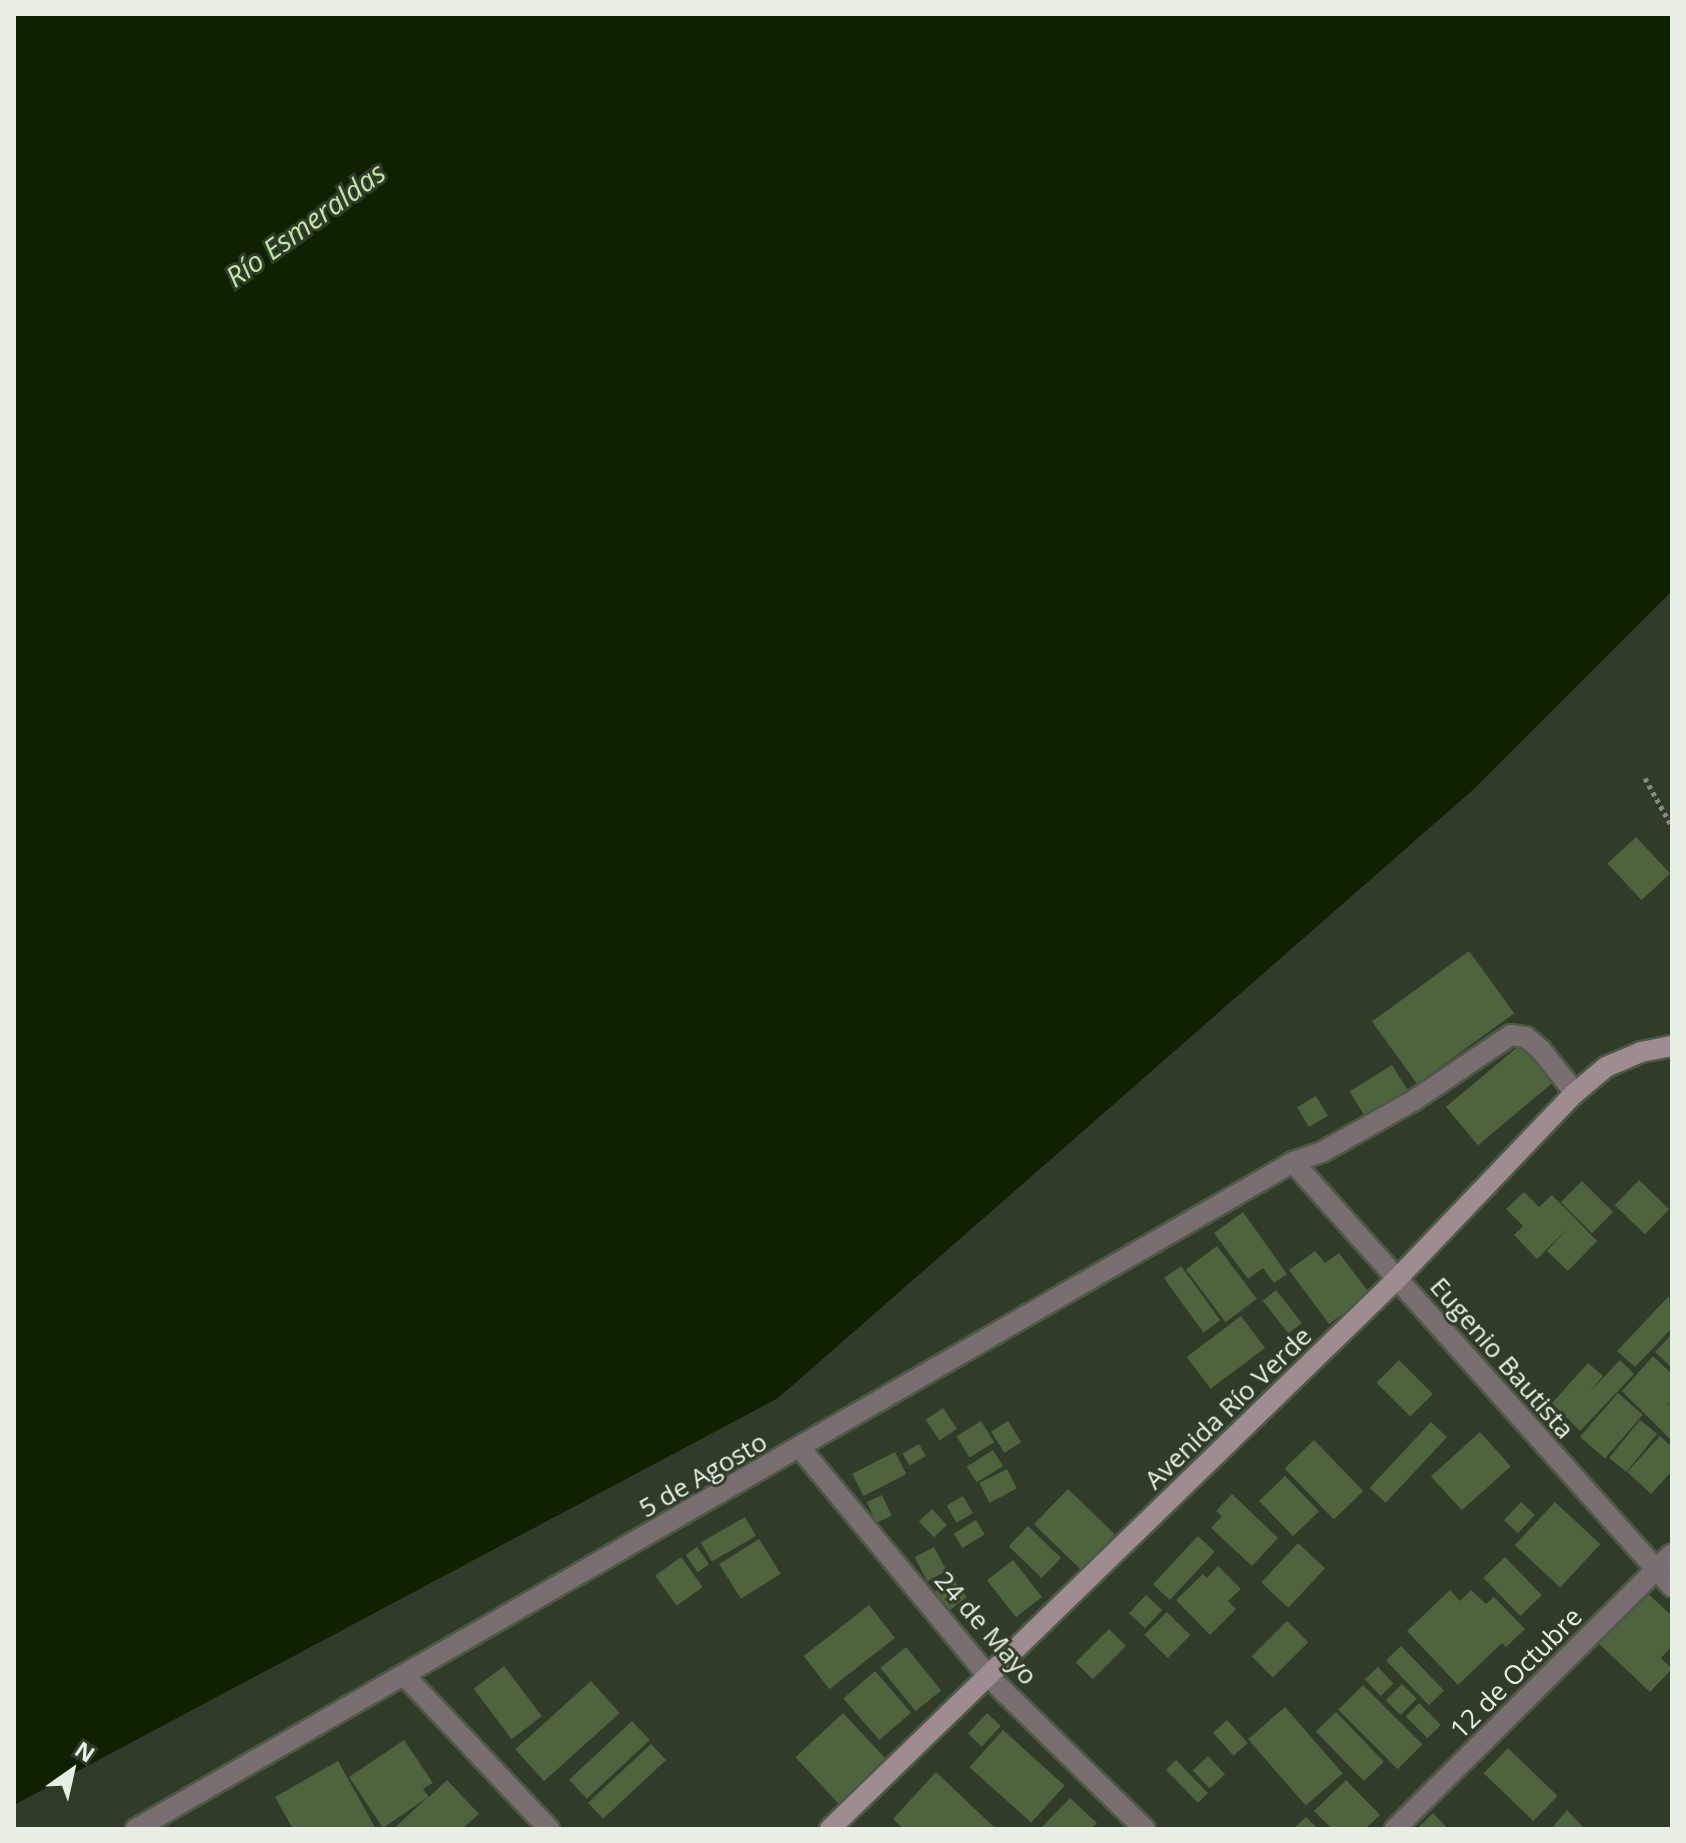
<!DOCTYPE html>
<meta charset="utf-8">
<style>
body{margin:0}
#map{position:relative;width:1686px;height:1843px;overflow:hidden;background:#313b2a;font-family:"Open Sans",sans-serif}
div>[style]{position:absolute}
.water>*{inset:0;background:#0f2100}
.building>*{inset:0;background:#4e633e;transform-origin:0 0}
.path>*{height:5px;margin-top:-2.5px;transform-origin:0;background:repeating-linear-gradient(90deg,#858d7f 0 4px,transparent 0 8px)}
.roads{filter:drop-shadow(2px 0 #4e5848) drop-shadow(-2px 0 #4e5848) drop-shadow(0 2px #4e5848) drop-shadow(0 -2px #4e5848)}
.minor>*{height:20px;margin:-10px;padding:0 10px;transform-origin:10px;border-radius:10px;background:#796e70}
.secondary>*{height:20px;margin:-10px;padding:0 10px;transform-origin:10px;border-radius:10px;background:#9e8c90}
span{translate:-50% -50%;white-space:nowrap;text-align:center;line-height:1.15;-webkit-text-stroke:6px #313b2a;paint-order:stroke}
.street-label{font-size:26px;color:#e8efe4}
.water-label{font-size:28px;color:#c1e6a7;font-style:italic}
.frame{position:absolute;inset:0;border:16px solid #e8efe4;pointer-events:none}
.north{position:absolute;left:32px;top:1731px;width:80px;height:80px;-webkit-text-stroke:6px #313b2a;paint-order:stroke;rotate:34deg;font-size:22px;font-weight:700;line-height:32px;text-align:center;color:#e8efe4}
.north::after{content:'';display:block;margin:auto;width:28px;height:36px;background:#e8efe4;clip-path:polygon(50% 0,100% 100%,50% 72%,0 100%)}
</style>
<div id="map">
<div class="water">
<i style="clip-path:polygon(14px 14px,1672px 14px,1672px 591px,1475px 788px,778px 1398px,14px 1805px)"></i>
</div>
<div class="building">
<i style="left:1636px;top:837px;width:50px;height:39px;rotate:47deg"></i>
<i style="left:1469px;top:951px;width:77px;height:120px;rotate:54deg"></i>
<i style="left:1521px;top:1044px;width:50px;height:98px;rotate:50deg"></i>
<i style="left:1392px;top:1065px;width:32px;height:50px;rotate:58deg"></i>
<i style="left:1316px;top:1096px;width:23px;height:22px;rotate:59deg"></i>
<i style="left:1639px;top:1180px;width:42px;height:35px;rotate:44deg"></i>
<i style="left:1582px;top:1181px;width:44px;height:30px;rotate:45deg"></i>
<i style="clip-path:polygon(1524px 1192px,1539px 1207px,1552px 1195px,1597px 1241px,1568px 1271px,1547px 1251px,1568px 1228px,1537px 1259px,1514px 1235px,1523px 1226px,1506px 1209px)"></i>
<i style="clip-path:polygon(1243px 1212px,1287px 1274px,1274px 1283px,1263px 1268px,1248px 1279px,1214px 1233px)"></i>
<i style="left:1217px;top:1246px;width:66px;height:39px;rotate:53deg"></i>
<i style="clip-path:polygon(1315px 1251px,1325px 1263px,1339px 1253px,1370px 1294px,1329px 1324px,1289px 1270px)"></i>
<i style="left:1181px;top:1266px;width:67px;height:21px;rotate:54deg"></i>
<i style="left:1276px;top:1290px;width:42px;height:17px;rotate:52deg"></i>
<i style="clip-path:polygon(1669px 1296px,1672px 1328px,1635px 1367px,1617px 1351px)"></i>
<i style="left:1241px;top:1316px;width:40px;height:68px;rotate:53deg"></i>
<i style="clip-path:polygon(1672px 1334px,1672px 1368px,1655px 1352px)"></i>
<i style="clip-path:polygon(1653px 1356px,1672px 1374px,1672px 1406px,1666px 1402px,1672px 1408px,1672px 1441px,1622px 1391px)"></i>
<i style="left:1399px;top:1360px;width:48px;height:32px;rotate:45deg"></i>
<i style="clip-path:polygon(1620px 1360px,1634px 1374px,1580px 1431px,1552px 1403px,1588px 1363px,1603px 1376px,1589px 1393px)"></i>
<i style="left:1618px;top:1393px;width:33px;height:58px;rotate:41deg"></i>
<i style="left:943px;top:1408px;width:25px;height:21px;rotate:56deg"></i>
<i style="left:1640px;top:1420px;width:22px;height:49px;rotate:39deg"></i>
<i style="left:981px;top:1421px;width:25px;height:29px;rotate:58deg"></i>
<i style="left:1008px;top:1421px;width:25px;height:20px;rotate:58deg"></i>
<i style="left:1431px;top:1422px;width:22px;height:90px;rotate:43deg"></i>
<i style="left:1480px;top:1432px;width:46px;height:66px;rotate:48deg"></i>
<i style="clip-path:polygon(1660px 1436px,1672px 1447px,1672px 1471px,1651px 1494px,1627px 1472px)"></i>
<i style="left:1314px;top:1440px;width:71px;height:41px;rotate:46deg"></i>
<i style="left:919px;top:1444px;width:14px;height:19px;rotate:60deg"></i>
<i style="left:993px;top:1450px;width:19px;height:31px;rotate:58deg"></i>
<i style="left:895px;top:1452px;width:25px;height:48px;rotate:63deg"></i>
<i style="left:1007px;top:1469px;width:22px;height:31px;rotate:63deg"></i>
<i style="left:1285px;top:1476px;width:49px;height:36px;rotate:46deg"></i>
<i style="left:1068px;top:1489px;width:65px;height:49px;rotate:44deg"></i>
<i style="clip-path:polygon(1232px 1494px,1278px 1538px,1252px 1566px,1211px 1528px,1222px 1516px,1216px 1511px)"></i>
<i style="left:882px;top:1495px;width:23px;height:17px;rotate:65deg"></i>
<i style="left:963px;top:1496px;width:20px;height:19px;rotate:60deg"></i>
<i style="left:1521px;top:1502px;width:19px;height:25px;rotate:43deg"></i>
<i style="left:1555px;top:1502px;width:62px;height:59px;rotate:43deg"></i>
<i style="left:932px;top:1509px;width:22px;height:18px;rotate:47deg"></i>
<i style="left:745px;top:1517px;width:22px;height:51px;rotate:60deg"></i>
<i style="left:976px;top:1520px;width:17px;height:26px;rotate:59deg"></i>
<i style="left:1028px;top:1526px;width:46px;height:28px;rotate:44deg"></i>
<i style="left:1198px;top:1536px;width:23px;height:66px;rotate:43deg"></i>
<i style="left:759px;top:1539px;width:41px;height:47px;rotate:58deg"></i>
<i style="left:1298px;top:1543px;width:37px;height:54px;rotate:43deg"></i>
<i style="left:697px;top:1547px;width:21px;height:14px;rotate:55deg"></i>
<i style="left:934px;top:1547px;width:27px;height:22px;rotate:62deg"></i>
<i style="left:681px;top:1557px;width:37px;height:32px;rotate:54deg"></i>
<i style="left:1505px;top:1557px;width:53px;height:30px;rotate:46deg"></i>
<i style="left:1013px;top:1560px;width:47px;height:33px;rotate:52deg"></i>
<i style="clip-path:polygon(1218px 1566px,1241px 1589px,1228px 1601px,1236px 1609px,1210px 1635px,1176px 1600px,1203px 1574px,1207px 1578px)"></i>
<i style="left:952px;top:1578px;width:24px;height:24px;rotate:52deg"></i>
<i style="clip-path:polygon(1450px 1590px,1460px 1601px,1471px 1590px,1486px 1604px,1494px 1597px,1525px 1629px,1506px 1647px,1502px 1643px,1458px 1685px,1407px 1631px)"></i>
<i style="clip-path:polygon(1644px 1590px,1672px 1616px,1672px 1646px,1661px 1658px,1672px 1669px,1650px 1692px,1596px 1641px)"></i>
<i style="left:1146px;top:1595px;width:22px;height:25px;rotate:43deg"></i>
<i style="left:869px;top:1605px;width:42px;height:83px;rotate:52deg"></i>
<i style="left:1167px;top:1612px;width:33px;height:32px;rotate:45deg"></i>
<i style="left:1287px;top:1621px;width:30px;height:50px;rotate:45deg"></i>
<i style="left:1109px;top:1629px;width:24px;height:47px;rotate:45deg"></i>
<i style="left:1401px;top:1646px;width:62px;height:21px;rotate:46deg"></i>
<i style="left:906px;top:1647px;width:56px;height:33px;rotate:51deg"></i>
<i style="left:504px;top:1666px;width:63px;height:38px;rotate:53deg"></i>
<i style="left:1378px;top:1667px;width:23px;height:18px;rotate:47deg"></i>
<i style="left:875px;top:1671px;width:55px;height:42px;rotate:49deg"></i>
<i style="left:591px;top:1681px;width:43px;height:102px;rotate:48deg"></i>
<i style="left:1402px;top:1684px;width:21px;height:23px;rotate:45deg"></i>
<i style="left:1363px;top:1685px;width:84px;height:35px;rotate:45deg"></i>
<i style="left:1419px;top:1703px;width:31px;height:19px;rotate:45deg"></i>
<i style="left:1285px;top:1707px;width:88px;height:49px;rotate:49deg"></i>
<i style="left:1336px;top:1712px;width:69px;height:28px;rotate:46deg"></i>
<i style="left:843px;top:1713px;width:64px;height:65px;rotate:47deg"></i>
<i style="left:987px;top:1713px;width:19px;height:28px;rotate:43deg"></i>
<i style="left:1227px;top:1720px;width:31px;height:19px;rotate:48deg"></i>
<i style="left:632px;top:1721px;width:26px;height:86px;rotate:47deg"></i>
<i style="left:1003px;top:1730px;width:83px;height:50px;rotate:42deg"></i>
<i style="clip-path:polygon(404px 1740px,433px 1783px,423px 1789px,429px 1797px,447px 1780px,479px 1814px,462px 1829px,393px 1829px,428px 1797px,383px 1828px,349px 1777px)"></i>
<i style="left:651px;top:1744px;width:22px;height:86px;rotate:47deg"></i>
<i style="left:1508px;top:1748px;width:69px;height:35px;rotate:44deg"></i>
<i style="left:1208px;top:1756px;width:25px;height:21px;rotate:47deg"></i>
<i style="left:1176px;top:1760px;width:46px;height:14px;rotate:46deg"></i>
<i style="clip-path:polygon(338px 1761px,376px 1829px,293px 1829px,275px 1797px)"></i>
<i style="clip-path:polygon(936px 1772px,996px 1829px,904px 1829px,893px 1819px)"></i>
<i style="clip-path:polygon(1346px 1780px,1380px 1815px,1365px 1829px,1332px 1829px,1314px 1811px)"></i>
<i style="clip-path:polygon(1070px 1798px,1097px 1823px,1091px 1829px,1040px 1829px)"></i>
<i style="clip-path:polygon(1567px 1810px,1585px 1829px,1551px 1829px)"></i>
<i style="clip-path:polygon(1433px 1813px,1448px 1829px,1419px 1827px)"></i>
<i style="clip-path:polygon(1306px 1817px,1318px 1829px,1293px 1829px)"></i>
</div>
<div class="path">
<i style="left:1645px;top:778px;width:56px;rotate:61.1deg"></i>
</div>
<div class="roads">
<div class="minor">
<i style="left:1293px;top:1162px;width:569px;rotate:48.27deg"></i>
<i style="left:801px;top:1449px;width:296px;rotate:50.5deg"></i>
<i style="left:989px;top:1677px;width:218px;rotate:44.3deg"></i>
<i style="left:405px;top:1676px;width:210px;rotate:46.7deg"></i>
<i style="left:136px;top:1829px;width:1335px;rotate:-29.96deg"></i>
<i style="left:1293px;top:1162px;width:31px;rotate:-19deg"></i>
<i style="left:1322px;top:1152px;width:104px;rotate:-29.3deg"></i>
<i style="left:1413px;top:1101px;width:118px;rotate:-34deg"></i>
<i style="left:1511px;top:1035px;width:15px;rotate:8deg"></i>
<i style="left:1526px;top:1037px;width:20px;rotate:41deg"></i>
<i style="left:1541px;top:1050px;width:55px;rotate:51.7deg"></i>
<i style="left:1395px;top:1829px;width:390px;rotate:-44.8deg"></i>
</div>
<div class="secondary">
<i style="left:830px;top:1829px;width:790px;rotate:-44.13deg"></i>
<i style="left:1397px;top:1279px;width:257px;rotate:-46.3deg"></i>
<i style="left:1575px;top:1093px;width:40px;rotate:-40deg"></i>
<i style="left:1606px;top:1067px;width:38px;rotate:-23deg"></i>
<i style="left:1641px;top:1052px;width:32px;rotate:-11deg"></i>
</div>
</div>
<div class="street-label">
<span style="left:1502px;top:1358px;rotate:49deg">Eugenio Bautista</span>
<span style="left:1228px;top:1408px;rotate:-44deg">Avenida Río Verde</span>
<span style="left:703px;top:1475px;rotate:-30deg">5 de Agosto</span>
<span style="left:986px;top:1628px;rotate:49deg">24 de Mayo</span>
<span style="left:1516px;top:1673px;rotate:-45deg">12 de Octubre</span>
</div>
<div class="water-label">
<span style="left:305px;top:224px;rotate:-36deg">Río Esmeraldas</span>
</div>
<div class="frame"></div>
<div class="north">N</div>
</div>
